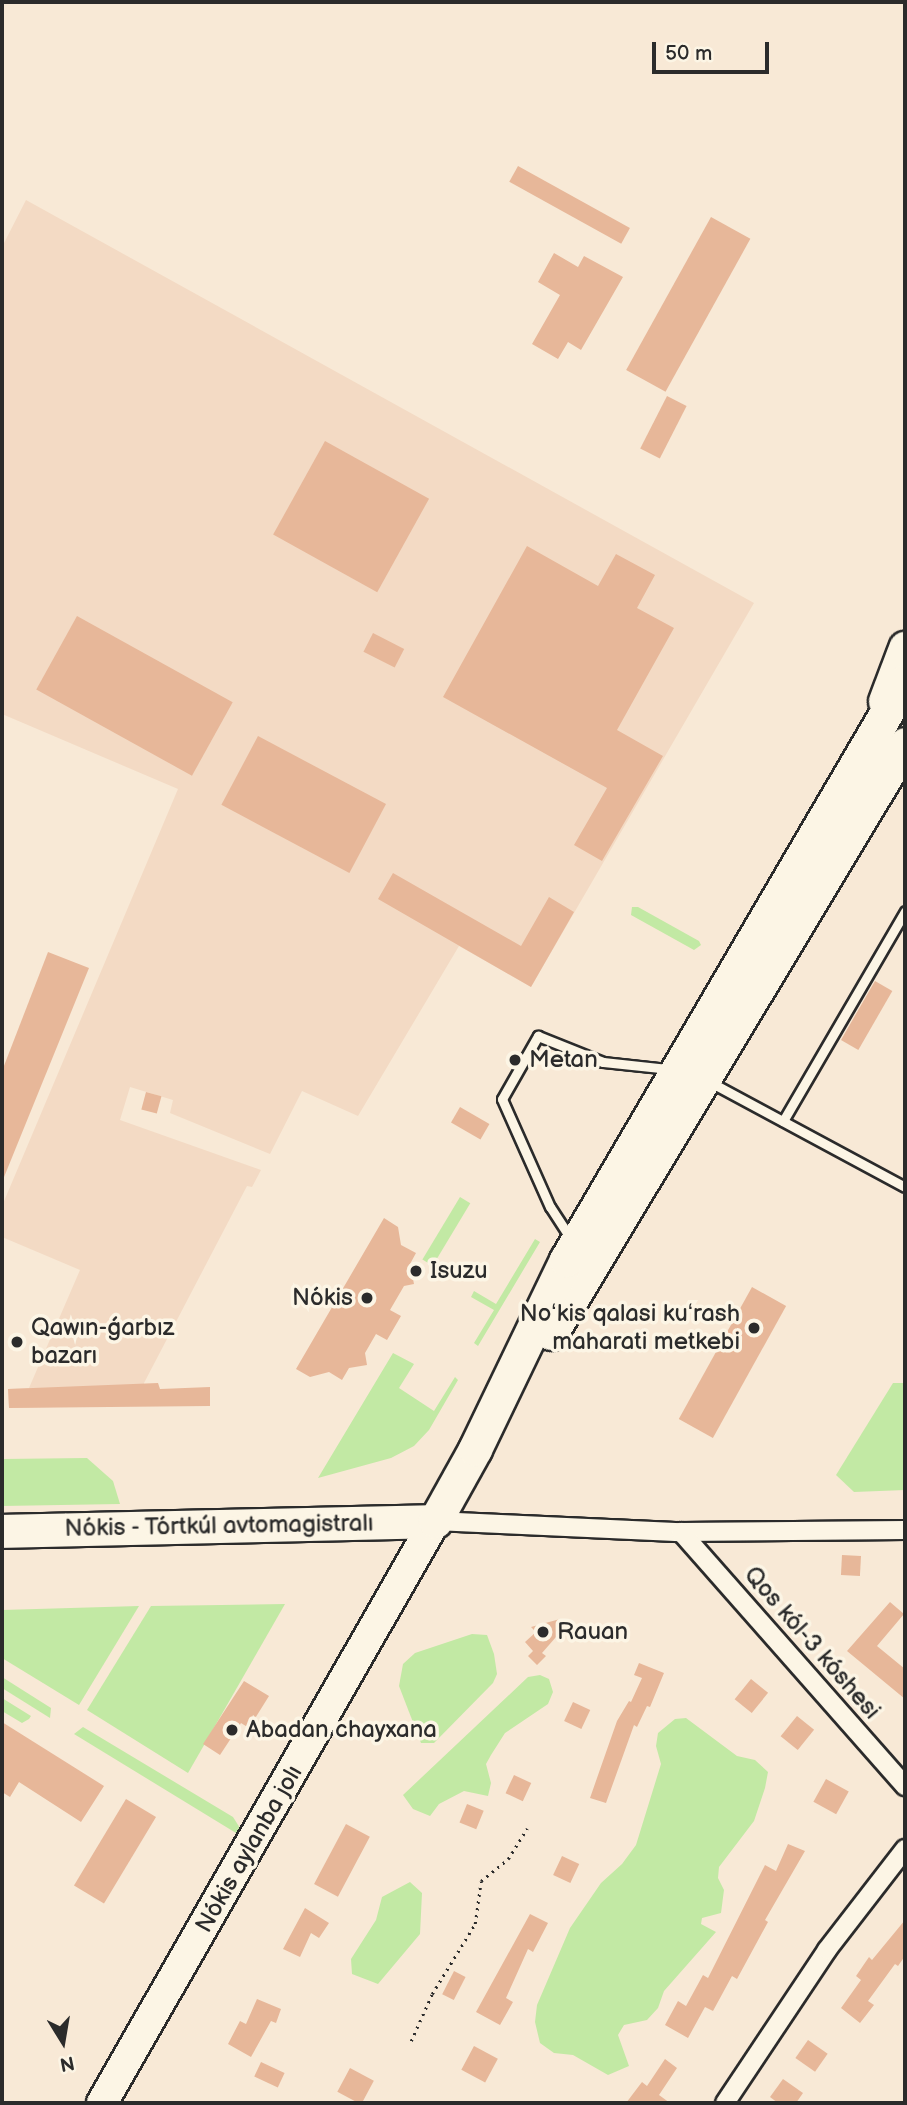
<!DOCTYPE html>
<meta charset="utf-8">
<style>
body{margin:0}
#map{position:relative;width:907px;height:2105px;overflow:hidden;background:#f8e9d6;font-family:"Balsamiq Sans",sans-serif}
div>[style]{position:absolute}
.built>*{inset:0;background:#f3dac4}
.green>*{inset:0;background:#c2e9a4;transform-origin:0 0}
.building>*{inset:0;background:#e7b799;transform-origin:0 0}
.path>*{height:2.5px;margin-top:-1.25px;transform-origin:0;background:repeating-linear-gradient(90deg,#2b2b2b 0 2px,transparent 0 7px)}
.roads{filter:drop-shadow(2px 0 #2b2b2b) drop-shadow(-2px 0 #2b2b2b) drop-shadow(0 2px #2b2b2b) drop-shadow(0 -2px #2b2b2b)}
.lane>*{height:9px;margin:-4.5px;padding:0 4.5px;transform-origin:4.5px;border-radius:4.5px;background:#fcf5e5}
.street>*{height:18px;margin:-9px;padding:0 9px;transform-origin:9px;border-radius:9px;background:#fcf5e5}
.primary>*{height:30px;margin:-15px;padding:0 15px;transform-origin:15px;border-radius:15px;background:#fcf5e5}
.highway>*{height:33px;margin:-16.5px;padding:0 16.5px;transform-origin:16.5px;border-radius:16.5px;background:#fcf5e5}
.dots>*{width:19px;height:19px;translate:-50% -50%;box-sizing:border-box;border:4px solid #fcf5e5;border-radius:50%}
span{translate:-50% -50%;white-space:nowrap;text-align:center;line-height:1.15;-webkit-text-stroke:7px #fcf5e5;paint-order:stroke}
.poi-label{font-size:24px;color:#2b2b2b}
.left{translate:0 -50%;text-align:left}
.right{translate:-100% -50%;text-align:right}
.street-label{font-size:24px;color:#2b2b2b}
.frame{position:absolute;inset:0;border:4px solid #2b2b2b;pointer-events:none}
.north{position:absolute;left:28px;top:2007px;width:70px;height:70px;-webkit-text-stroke:5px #fcf5e5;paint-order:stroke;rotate:169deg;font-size:19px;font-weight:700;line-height:28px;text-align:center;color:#2b2b2b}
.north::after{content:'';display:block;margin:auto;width:24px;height:32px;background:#2b2b2b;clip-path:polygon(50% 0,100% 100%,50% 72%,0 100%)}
.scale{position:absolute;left:652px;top:42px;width:117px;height:32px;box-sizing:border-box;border:4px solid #2b2b2b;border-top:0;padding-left:9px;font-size:21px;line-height:24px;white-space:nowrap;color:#2b2b2b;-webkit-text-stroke:5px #fcf5e5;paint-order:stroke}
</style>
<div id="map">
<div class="built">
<i style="clip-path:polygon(26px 200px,754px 603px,531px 987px,459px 946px,358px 1116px,302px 1091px,270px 1154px,170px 1113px,173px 1100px,130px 1087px,120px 1120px,261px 1170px,252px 1187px,247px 1186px,144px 1383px,145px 1405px,9px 1408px,8px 1389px,29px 1388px,80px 1270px,2px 1237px,2px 1206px,178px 789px,2px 714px,2px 247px)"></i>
</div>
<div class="green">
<i style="clip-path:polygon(632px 907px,638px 907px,699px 941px,701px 945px,694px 950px,631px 915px)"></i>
<i style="left:460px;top:1197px;width:12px;height:73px;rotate:31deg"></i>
<i style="clip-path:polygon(535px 1239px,540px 1242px,478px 1346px,474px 1343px,494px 1310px,471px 1297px,474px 1291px,496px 1304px)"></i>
<i style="clip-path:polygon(393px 1353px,414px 1364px,399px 1388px,434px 1411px,455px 1377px,458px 1380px,429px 1430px,414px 1446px,391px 1458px,318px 1478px)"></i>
<i style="clip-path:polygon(893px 1383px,905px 1383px,905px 1490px,854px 1492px,836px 1475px)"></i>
<i style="clip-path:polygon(87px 1458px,113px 1481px,120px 1504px,2px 1506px,2px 1459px)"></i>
<i style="clip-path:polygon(285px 1604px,188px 1773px,87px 1710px,151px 1606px)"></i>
<i style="clip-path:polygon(139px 1606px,79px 1705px,2px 1658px,2px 1610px)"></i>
<i style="clip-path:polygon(472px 1634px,487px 1635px,494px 1654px,497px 1674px,493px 1683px,434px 1743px,421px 1743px,399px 1686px,403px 1664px,415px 1653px)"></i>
<i style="clip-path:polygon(540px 1675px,549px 1679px,553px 1692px,548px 1704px,505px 1733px,491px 1755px,486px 1764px,491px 1783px,488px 1796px,464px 1791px,439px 1804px,430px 1816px,413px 1809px,403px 1795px,528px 1677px)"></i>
<i style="clip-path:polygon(2px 1677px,51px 1708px,50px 1718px,2px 1688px)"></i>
<i style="clip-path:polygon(2px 1698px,31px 1716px,29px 1719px,22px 1723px,2px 1711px)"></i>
<i style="clip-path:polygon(686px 1718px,737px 1756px,755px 1760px,768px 1772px,765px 1788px,754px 1821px,719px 1867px,718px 1878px,724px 1890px,721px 1913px,702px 1918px,701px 1924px,716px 1932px,664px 1991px,658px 2008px,647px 2020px,624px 2025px,618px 2035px,629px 2066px,608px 2075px,573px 2055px,554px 2053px,540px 2043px,535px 2022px,537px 2005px,570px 1928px,601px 1883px,622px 1864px,636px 1845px,661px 1764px,656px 1746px,658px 1733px,675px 1719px)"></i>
<i style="clip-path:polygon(83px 1727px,233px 1817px,240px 1828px,236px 1833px,74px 1734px)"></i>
<i style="clip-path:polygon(410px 1882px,422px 1893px,420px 1934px,378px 1984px,352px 1974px,351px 1959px,376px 1920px,382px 1897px)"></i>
</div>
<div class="building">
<i style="left:518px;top:166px;width:128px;height:18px;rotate:29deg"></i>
<i style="left:711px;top:217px;width:45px;height:175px;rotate:29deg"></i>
<i style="clip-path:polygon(554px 253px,578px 267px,584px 256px,623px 277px,581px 350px,568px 342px,558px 359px,532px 344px,560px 295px,538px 282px)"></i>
<i style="left:667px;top:396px;width:22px;height:59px;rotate:27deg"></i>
<i style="left:325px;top:441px;width:119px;height:107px;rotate:29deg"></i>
<i style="clip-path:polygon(527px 546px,598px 586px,616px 554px,655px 575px,637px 608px,674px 628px,617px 730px,663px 756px,602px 861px,574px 845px,607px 788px,443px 697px)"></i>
<i style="left:77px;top:616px;width:178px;height:84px;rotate:29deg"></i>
<i style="left:373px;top:633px;width:35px;height:21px;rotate:27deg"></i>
<i style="left:258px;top:736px;width:145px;height:78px;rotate:28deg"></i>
<i style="clip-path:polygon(393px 873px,521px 946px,549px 897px,574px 912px,531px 987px,378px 899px)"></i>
<i style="clip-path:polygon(48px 952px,89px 968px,2px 1182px,2px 1071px)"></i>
<i style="left:875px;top:981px;width:20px;height:68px;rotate:30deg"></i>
<i style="left:146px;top:1092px;width:16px;height:18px;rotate:15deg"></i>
<i style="left:460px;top:1107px;width:34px;height:18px;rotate:30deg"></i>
<i style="clip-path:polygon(384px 1218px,398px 1227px,401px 1245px,416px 1253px,410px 1264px,414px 1284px,404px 1286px,390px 1310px,401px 1316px,387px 1340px,376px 1334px,365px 1353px,367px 1365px,349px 1368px,342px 1380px,329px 1372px,310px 1377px,296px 1369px)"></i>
<i style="left:752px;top:1287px;width:39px;height:151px;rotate:29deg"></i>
<i style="clip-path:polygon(158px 1383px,160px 1389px,210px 1387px,210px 1406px,9px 1408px,8px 1389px)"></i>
<i style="left:842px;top:1555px;width:19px;height:20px;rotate:3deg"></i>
<i style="clip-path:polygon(890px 1602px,904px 1614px,877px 1646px,905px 1669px,905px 1699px,847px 1651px)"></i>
<i style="clip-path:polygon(560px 1619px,564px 1635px,556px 1637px,542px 1653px,546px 1656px,537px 1665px,528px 1656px,533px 1651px,525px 1642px,536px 1632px,531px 1627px)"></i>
<i style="clip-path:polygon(639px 1663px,664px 1673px,650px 1707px,647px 1706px,637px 1727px,634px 1725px,606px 1803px,590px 1798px,617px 1721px,629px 1701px,631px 1702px,642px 1678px,634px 1675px)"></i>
<i style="left:751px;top:1679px;width:22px;height:26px;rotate:39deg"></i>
<i style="clip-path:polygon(244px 1681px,269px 1696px,249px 1728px,241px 1723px,220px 1755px,203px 1744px)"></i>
<i style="left:573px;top:1702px;width:19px;height:21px;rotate:25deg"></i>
<i style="left:797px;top:1716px;width:22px;height:26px;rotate:39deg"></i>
<i style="clip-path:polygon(2px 1722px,104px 1786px,81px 1822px,19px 1782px,10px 1797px,2px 1792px)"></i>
<i style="left:514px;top:1775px;width:19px;height:20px;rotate:25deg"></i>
<i style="left:826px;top:1779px;width:26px;height:26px;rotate:29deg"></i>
<i style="left:126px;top:1799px;width:35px;height:101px;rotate:31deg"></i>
<i style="left:467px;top:1804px;width:18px;height:20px;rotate:22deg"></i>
<i style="left:346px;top:1824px;width:27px;height:68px;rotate:28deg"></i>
<i style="clip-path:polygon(788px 1844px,805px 1851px,765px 1920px,768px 1922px,737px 1979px,732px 1976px,713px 2011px,705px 2007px,688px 2038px,665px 2025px,678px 2001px,686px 2006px,703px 1975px,708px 1978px,765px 1865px,776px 1871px)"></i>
<i style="left:562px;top:1856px;width:19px;height:21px;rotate:25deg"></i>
<i style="clip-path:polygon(305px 1908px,329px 1923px,319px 1938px,311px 1933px,300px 1957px,283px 1949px)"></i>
<i style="clip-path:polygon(530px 1914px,548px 1923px,533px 1952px,528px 1949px,506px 1998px,513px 2002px,500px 2025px,476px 2012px)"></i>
<i style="clip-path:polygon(905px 1920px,905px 1956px,898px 1966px,895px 1964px,868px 2001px,874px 2005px,860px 2023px,841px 2008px,861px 1980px,856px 1976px,869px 1957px,872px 1960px)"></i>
<i style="left:454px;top:1971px;width:13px;height:26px;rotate:27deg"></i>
<i style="clip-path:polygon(257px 1999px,281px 2009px,276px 2023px,271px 2021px,251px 2057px,228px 2044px,240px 2021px,246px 2024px)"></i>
<i style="left:808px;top:2040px;width:24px;height:22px;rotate:35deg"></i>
<i style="left:474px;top:2046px;width:27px;height:27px;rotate:28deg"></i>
<i style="clip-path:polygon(665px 2059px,677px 2068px,659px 2095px,670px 2103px,626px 2103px,642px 2082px,647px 2086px)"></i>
<i style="left:261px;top:2062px;width:26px;height:16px;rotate:25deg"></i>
<i style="left:350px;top:2068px;width:27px;height:27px;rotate:28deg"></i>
<i style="clip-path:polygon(783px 2079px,803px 2093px,796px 2103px,778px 2103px,770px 2097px)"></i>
</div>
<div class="path">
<i style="left:411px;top:2041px;width:51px;rotate:-65.9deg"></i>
<i style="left:432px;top:1994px;width:82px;rotate:-58.4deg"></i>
<i style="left:475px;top:1924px;width:43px;rotate:-82.1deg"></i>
<i style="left:481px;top:1881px;width:35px;rotate:-39deg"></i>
<i style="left:508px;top:1859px;width:36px;rotate:-58deg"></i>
</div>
<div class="roads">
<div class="lane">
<i style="left:710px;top:1082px;width:221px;rotate:28.3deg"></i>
<i style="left:783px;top:1121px;width:243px;rotate:-59.8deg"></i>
<i style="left:571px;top:1239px;width:38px;rotate:-123deg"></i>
<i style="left:550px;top:1207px;width:118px;rotate:-114deg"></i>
<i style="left:502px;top:1099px;width:73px;rotate:-60.3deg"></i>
<i style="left:538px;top:1036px;width:70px;rotate:21.8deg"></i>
<i style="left:603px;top:1062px;width:65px;rotate:6.1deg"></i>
</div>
<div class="street">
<i style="left:435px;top:1521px;width:246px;rotate:2.6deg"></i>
<i style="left:681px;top:1532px;width:224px;rotate:-0.5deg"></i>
<i style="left:681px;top:1532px;width:339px;rotate:48.6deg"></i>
<i style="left:725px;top:2103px;width:184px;rotate:-56.3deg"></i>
<i style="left:827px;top:1950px;width:128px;rotate:-52.3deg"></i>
</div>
<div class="primary">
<i style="left:102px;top:2103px;width:671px;rotate:-60.22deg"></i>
</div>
<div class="highway">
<i style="left:885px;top:701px;width:57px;rotate:-69.3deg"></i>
<i style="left:551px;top:1333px;width:687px;rotate:-58.99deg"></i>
<i style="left:2px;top:1531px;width:433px;rotate:-1.3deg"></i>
<i style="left:435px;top:1521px;width:82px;rotate:-60.9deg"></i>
<i style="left:475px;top:1449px;width:210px;rotate:-64.3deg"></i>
<i style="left:566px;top:1260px;width:671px;rotate:-59.65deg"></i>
</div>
</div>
<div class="dots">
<i style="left:515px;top:1060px;background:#2b2b2b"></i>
<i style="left:416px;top:1271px;background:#2b2b2b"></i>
<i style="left:367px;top:1298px;background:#2b2b2b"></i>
<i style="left:754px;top:1328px;background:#2b2b2b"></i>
<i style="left:17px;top:1342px;background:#2b2b2b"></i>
<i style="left:543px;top:1632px;background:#2b2b2b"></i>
<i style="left:232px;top:1730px;background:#2b2b2b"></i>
</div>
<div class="poi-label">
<span class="left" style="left:529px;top:1060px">Metan</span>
<span class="left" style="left:430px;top:1271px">Isuzu</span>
<span class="right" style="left:353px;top:1298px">Nókis</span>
<span class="right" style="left:740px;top:1328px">Noʻkis qalasi kuʻrash<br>maharati metkebi</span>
<span class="left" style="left:31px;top:1342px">Qawın-ǵarbız<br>bazarı</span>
<span class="left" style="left:557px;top:1632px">Rauan</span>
<span class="left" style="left:246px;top:1730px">Abadan chayxana</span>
</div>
<div class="street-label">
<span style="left:219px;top:1526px;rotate:-1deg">Nókis - Tórtkúl avtomagistralı</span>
<span style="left:812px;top:1643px;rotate:49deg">Qos kól-3 kóshesi</span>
<span style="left:249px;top:1849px;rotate:-60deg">Nókis aylanba jolı</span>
</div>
<div class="frame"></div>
<div class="north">N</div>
<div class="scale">50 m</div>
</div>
